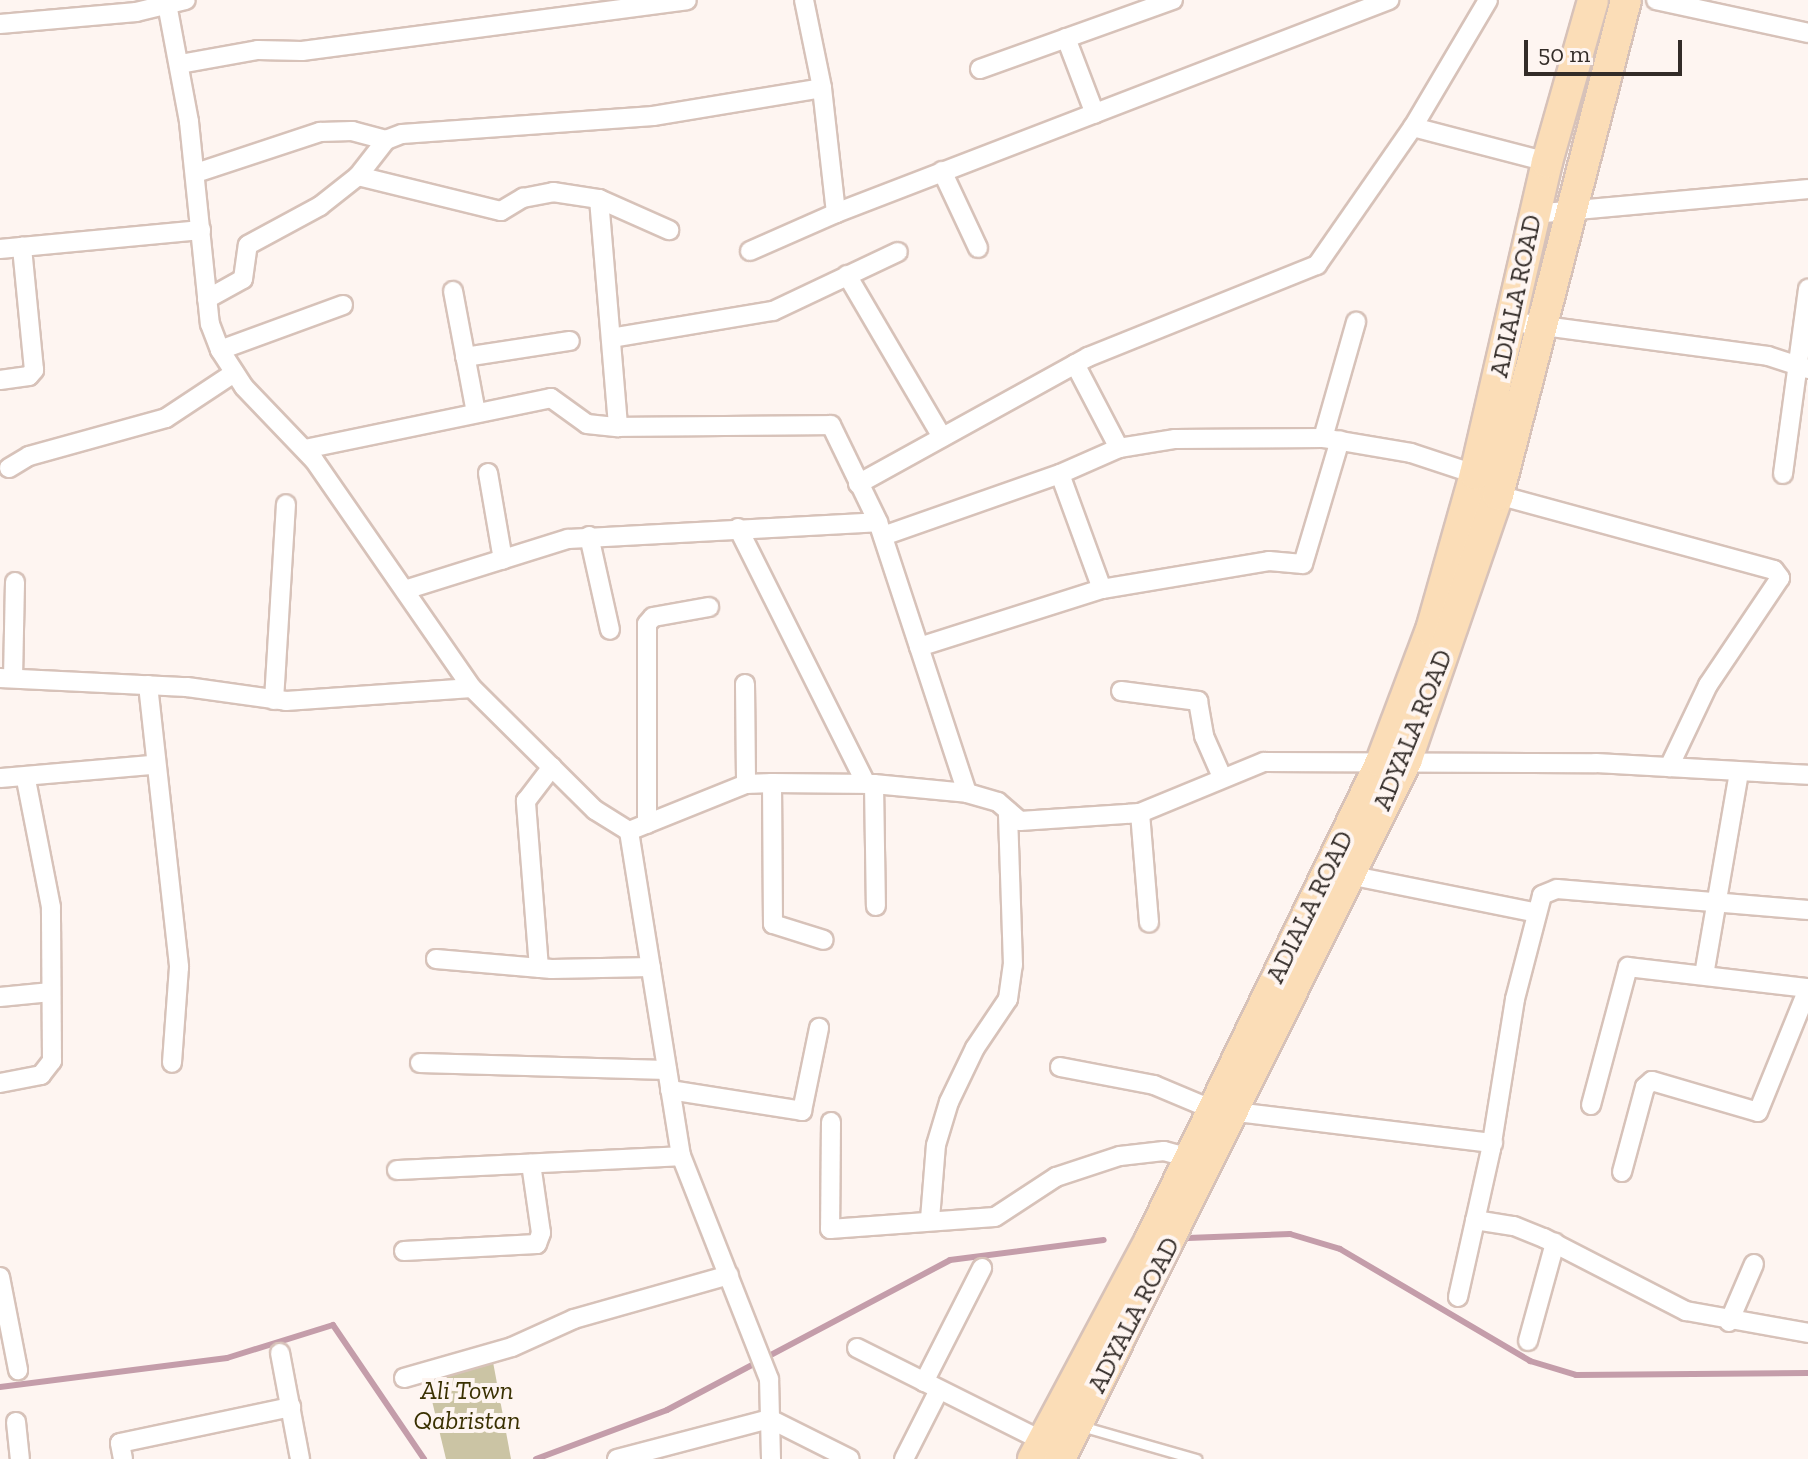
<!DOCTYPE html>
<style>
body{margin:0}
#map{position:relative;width:1808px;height:1459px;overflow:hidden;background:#fef5f1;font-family:"Zilla Slab",serif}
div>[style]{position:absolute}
.green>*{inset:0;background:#cbc4a4}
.stream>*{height:6px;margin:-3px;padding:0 3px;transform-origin:3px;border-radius:3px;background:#c49daa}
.roads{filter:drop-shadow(2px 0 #d7c2b9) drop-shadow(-2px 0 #d7c2b9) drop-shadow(0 2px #d7c2b9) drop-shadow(0 -2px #d7c2b9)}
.service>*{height:9px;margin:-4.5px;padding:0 4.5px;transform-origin:4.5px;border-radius:4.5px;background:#fff}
.minor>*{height:18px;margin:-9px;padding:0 9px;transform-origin:9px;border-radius:9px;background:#fff}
.primary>*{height:30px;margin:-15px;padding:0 15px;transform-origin:15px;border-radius:15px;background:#fbddb7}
span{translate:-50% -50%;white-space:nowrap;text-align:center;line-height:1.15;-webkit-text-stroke:8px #fef5f1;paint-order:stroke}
.street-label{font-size:26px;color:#332c28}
.park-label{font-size:26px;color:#3a3102;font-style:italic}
.scale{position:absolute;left:1524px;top:40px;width:158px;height:36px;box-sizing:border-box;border:4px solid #332c28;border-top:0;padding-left:10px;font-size:24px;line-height:28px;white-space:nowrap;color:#332c28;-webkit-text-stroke:6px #fef5f1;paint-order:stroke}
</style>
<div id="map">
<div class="green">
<i style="clip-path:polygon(493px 1362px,511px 1459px,446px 1459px,427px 1380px)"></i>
</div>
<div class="stream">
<i style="left:1188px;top:1238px;width:102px;rotate:-2.2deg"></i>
<i style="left:1290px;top:1234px;width:52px;rotate:16.7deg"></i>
<i style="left:1340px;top:1249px;width:221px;rotate:30.5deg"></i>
<i style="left:1530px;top:1361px;width:48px;rotate:16.9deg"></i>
<i style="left:1576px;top:1375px;width:232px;rotate:-0.5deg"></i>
<i style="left:0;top:1387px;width:229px;rotate:-7.3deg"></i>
<i style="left:227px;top:1358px;width:111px;rotate:-17.3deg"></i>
<i style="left:333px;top:1325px;width:162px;rotate:55.8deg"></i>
<i style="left:536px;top:1459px;width:140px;rotate:-20.5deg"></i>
<i style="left:667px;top:1410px;width:320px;rotate:-27.9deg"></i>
<i style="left:950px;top:1260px;width:155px;rotate:-7.4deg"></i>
</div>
<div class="roads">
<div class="service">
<i style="left:1081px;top:1426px;width:120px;rotate:16deg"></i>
</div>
<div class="minor">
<i style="left:804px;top:0;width:90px;rotate:78.4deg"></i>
<i style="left:822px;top:88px;width:126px;rotate:83.6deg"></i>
<i style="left:836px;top:213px;width:593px;rotate:-21.07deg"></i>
<i style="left:1656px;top:0;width:156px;rotate:12.2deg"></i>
<i style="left:167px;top:4px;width:120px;rotate:79.4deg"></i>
<i style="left:189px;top:122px;width:203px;rotate:84.1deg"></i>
<i style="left:210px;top:324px;width:28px;rotate:69deg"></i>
<i style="left:220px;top:350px;width:44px;rotate:57deg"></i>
<i style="left:244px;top:387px;width:101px;rotate:46.2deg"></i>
<i style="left:314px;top:460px;width:277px;rotate:55.3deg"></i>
<i style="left:472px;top:688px;width:173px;rotate:44.8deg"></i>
<i style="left:595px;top:810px;width:40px;rotate:32deg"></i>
<i style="left:0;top:24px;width:137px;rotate:-5deg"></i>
<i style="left:136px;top:12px;width:51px;rotate:-13.5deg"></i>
<i style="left:1066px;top:38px;width:81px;rotate:69.1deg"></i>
<i style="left:180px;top:64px;width:79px;rotate:-10.2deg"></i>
<i style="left:258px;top:50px;width:44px;rotate:1.3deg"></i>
<i style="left:302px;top:51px;width:388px;rotate:-7.5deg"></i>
<i style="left:980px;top:69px;width:205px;rotate:-19.7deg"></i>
<i style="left:1413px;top:127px;width:147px;rotate:-59.4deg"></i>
<i style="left:942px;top:171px;width:85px;rotate:64.9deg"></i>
<i style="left:196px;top:173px;width:131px;rotate:-18.3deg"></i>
<i style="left:320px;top:132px;width:32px;rotate:-2deg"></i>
<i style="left:352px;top:131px;width:35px;rotate:15deg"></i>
<i style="left:358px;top:176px;width:147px;rotate:13.8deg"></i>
<i style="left:501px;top:211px;width:26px;rotate:-31deg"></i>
<i style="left:523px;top:198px;width:31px;rotate:-11deg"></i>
<i style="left:553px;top:192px;width:47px;rotate:8.7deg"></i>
<i style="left:599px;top:199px;width:77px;rotate:23.9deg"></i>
<i style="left:599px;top:199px;width:229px;rotate:85.2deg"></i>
<i style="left:618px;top:427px;width:213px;rotate:-0.5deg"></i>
<i style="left:831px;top:425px;width:108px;rotate:64.1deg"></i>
<i style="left:878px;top:522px;width:285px;rotate:71.8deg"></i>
<i style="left:1534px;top:214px;width:275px;rotate:-5.2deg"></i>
<i style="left:0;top:249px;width:202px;rotate:-5.4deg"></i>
<i style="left:750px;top:251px;width:94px;rotate:-23.8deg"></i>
<i style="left:847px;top:275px;width:188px;rotate:59.6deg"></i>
<i style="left:453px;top:291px;width:124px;rotate:79.3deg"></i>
<i style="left:207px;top:299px;width:41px;rotate:-29.1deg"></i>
<i style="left:243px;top:279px;width:34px;rotate:-82deg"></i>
<i style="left:248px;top:245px;width:82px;rotate:-28.4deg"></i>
<i style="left:320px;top:206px;width:48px;rotate:-38.3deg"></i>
<i style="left:358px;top:176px;width:46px;rotate:-52.1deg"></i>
<i style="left:386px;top:140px;width:17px;rotate:-21deg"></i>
<i style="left:402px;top:134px;width:252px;rotate:-4.1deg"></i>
<i style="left:653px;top:116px;width:171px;rotate:-9.4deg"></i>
<i style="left:1514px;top:322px;width:256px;rotate:7.6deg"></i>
<i style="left:1768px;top:356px;width:42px;rotate:18deg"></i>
<i style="left:611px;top:338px;width:164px;rotate:-9.5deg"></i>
<i style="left:773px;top:311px;width:138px;rotate:-25.3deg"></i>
<i style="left:220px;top:350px;width:131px;rotate:-20.1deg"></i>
<i style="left:465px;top:357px;width:106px;rotate:-8.7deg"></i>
<i style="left:1075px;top:364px;width:95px;rotate:62.4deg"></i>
<i style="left:1119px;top:448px;width:57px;rotate:-9.1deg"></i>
<i style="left:1175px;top:439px;width:148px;rotate:-0.4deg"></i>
<i style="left:1323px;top:438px;width:89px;rotate:9.7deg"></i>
<i style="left:1411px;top:453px;width:67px;rotate:18.2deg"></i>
<i style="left:0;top:380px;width:29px;rotate:-8deg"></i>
<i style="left:29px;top:376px;width:8px;rotate:-50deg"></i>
<i style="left:34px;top:370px;width:124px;rotate:-95.6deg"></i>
<i style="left:1323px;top:438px;width:121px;rotate:-74.1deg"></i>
<i style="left:305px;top:449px;width:251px;rotate:-11.7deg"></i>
<i style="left:551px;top:398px;width:44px;rotate:35.8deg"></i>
<i style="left:587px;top:424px;width:31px;rotate:6deg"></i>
<i style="left:9px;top:468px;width:23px;rotate:-31deg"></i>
<i style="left:29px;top:456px;width:142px;rotate:-15.5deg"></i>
<i style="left:166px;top:418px;width:82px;rotate:-33.5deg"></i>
<i style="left:488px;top:473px;width:88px;rotate:80.2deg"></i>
<i style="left:1783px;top:474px;width:187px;rotate:-82.3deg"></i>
<i style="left:858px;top:484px;width:263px;rotate:-28.9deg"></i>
<i style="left:1088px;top:357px;width:247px;rotate:-21.9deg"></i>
<i style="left:1317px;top:265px;width:168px;rotate:-55.2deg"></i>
<i style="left:1413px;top:127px;width:138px;rotate:14.6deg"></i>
<i style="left:1498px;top:495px;width:286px;rotate:15.2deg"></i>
<i style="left:1774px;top:570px;width:10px;rotate:53deg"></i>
<i style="left:1780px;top:578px;width:129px;rotate:123.9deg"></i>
<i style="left:1708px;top:685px;width:91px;rotate:115.4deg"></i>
<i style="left:738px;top:528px;width:286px;rotate:63.4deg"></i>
<i style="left:589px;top:536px;width:96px;rotate:77.4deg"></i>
<i style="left:883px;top:536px;width:188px;rotate:-19.3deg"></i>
<i style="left:1102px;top:589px;width:122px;rotate:-110.1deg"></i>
<i style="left:1060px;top:474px;width:64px;rotate:-23.8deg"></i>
<i style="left:405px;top:590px;width:171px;rotate:-17.4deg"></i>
<i style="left:568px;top:539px;width:310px;rotate:-3.1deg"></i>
<i style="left:919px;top:647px;width:192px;rotate:-17.6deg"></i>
<i style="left:1102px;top:589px;width:169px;rotate:-9.5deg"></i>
<i style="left:1269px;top:561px;width:34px;rotate:5deg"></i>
<i style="left:1303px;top:564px;width:129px;rotate:-73.4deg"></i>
<i style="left:0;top:678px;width:187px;rotate:2.8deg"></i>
<i style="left:187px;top:687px;width:100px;rotate:8deg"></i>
<i style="left:286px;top:701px;width:186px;rotate:-4deg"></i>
<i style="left:13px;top:678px;width:96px;rotate:-88.8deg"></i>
<i style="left:745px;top:684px;width:100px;rotate:89.4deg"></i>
<i style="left:148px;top:685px;width:284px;rotate:83.7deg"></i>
<i style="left:179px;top:967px;width:96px;rotate:94.2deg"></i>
<i style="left:1121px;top:691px;width:78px;rotate:7.4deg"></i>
<i style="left:1198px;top:701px;width:36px;rotate:80deg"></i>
<i style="left:1204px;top:736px;width:45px;rotate:66.3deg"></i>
<i style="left:274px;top:700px;width:196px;rotate:-86.5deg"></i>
<i style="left:0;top:778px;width:154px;rotate:-4.9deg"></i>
<i style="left:772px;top:783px;width:141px;rotate:89.6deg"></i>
<i style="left:773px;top:924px;width:53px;rotate:17.4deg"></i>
<i style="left:874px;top:784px;width:122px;rotate:89.1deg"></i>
<i style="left:1140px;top:813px;width:110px;rotate:85.3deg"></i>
<i style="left:647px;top:824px;width:200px;rotate:-90deg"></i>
<i style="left:647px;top:624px;width:9px;rotate:-49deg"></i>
<i style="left:653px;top:617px;width:57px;rotate:-10.1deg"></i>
<i style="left:1349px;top:875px;width:188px;rotate:11.4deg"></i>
<i style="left:436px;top:959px;width:116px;rotate:4.9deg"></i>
<i style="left:552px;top:969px;width:99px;rotate:-1.2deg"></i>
<i style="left:539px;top:968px;width:168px;rotate:-94.5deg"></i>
<i style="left:526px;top:801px;width:43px;rotate:-52.6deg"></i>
<i style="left:1704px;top:975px;width:206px;rotate:-80.2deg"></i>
<i style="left:0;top:997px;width:51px;rotate:-5.6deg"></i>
<i style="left:420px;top:1063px;width:247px;rotate:1.6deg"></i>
<i style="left:1060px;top:1067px;width:96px;rotate:10.8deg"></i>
<i style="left:1154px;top:1085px;width:62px;rotate:22.8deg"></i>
<i style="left:0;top:1083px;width:42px;rotate:-11deg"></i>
<i style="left:41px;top:1075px;width:18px;rotate:-52deg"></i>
<i style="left:52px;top:1061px;width:154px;rotate:-90.4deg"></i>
<i style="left:51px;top:907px;width:130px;rotate:-101.1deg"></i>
<i style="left:670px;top:1090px;width:134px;rotate:9deg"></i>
<i style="left:802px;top:1111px;width:85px;rotate:-78.4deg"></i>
<i style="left:1591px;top:1105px;width:143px;rotate:-75deg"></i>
<i style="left:1628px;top:967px;width:181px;rotate:6.7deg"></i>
<i style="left:1236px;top:1112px;width:259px;rotate:6.9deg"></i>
<i style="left:831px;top:1122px;width:107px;rotate:90.5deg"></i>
<i style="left:830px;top:1229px;width:165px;rotate:-4.2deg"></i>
<i style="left:995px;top:1217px;width:73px;rotate:-33.3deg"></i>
<i style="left:1056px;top:1177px;width:67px;rotate:-18.2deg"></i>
<i style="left:1120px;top:1156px;width:44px;rotate:-6.5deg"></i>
<i style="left:1164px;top:1151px;width:24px;rotate:15deg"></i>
<i style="left:397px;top:1170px;width:284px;rotate:-2.8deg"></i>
<i style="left:1622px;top:1172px;width:88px;rotate:-74.9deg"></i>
<i style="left:1645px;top:1087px;width:9px;rotate:-41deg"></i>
<i style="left:1652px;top:1081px;width:110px;rotate:16.3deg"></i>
<i style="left:1758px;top:1112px;width:133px;rotate:-67.9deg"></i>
<i style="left:930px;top:1219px;width:74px;rotate:-85.4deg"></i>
<i style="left:936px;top:1145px;width:45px;rotate:-73.2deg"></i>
<i style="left:949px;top:1102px;width:60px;rotate:-64.3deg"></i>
<i style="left:975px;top:1048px;width:59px;rotate:-56deg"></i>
<i style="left:1008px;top:999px;width:34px;rotate:-82deg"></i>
<i style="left:1013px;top:965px;width:154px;rotate:-91.9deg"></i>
<i style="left:1475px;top:1220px;width:39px;rotate:9deg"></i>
<i style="left:1514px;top:1226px;width:32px;rotate:22deg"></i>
<i style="left:1544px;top:1238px;width:160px;rotate:27.2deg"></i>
<i style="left:1686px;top:1311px;width:124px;rotate:10.2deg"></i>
<i style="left:404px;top:1251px;width:133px;rotate:-3deg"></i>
<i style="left:537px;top:1244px;width:12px;rotate:-70deg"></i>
<i style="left:541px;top:1233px;width:70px;rotate:-98.2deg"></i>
<i style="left:0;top:1277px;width:95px;rotate:79deg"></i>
<i style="left:1458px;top:1297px;width:152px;rotate:-77.4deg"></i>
<i style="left:1491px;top:1149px;width:152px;rotate:-80.9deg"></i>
<i style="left:1515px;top:999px;width:107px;rotate:-75.4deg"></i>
<i style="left:1542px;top:895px;width:16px;rotate:-22deg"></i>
<i style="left:1557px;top:889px;width:252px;rotate:4.8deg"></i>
<i style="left:1729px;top:1322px;width:63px;rotate:-66.7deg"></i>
<i style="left:1528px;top:1341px;width:102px;rotate:-74.6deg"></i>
<i style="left:857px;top:1348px;width:217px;rotate:26.6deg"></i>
<i style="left:280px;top:1353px;width:108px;rotate:79.3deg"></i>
<i style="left:404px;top:1378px;width:112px;rotate:-16deg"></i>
<i style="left:512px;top:1347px;width:68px;rotate:-24.3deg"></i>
<i style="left:574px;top:1319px;width:161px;rotate:-15.8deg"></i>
<i style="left:924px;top:1382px;width:128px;rotate:-63deg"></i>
<i style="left:16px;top:1422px;width:37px;rotate:84deg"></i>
<i style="left:123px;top:1459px;width:16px;rotate:-101deg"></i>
<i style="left:120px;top:1443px;width:175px;rotate:-11.9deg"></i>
<i style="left:617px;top:1459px;width:158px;rotate:-14.7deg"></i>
<i style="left:770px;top:1419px;width:89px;rotate:26.6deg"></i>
<i style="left:771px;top:1459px;width:80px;rotate:-91.4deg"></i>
<i style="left:769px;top:1379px;width:240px;rotate:-111.5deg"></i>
<i style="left:681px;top:1156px;width:329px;rotate:-99.1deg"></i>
<i style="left:629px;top:831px;width:126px;rotate:-21.9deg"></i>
<i style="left:746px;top:784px;width:26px;rotate:-2deg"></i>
<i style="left:772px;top:783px;width:102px;rotate:0.6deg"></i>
<i style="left:874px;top:784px;width:93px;rotate:5.5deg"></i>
<i style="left:967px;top:793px;width:32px;rotate:16deg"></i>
<i style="left:998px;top:802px;width:29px;rotate:41deg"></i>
<i style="left:1020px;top:821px;width:120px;rotate:-3.8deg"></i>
<i style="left:1140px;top:813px;width:134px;rotate:-22.4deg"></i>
<i style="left:1264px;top:762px;width:332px;rotate:0.2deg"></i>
<i style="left:1596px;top:763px;width:212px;rotate:3.2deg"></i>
<i style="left:904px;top:1459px;width:77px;rotate:-63.1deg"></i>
</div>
<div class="primary">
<i style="left:1033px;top:1459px;width:248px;rotate:-61.9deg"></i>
<i style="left:1150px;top:1240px;width:531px;rotate:-64.21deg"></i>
<i style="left:1381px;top:762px;width:141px;rotate:-69.3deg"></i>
<i style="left:1431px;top:630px;width:162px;rotate:-74.2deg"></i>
<i style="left:1475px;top:474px;width:320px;rotate:-77deg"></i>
<i style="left:1547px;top:162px;width:168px;rotate:-74.1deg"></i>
<i style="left:1060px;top:1459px;width:781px;rotate:-63.63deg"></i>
<i style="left:1407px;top:759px;width:279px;rotate:-71deg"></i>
<i style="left:1498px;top:495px;width:511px;rotate:-75.5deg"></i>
</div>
</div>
<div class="street-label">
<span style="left:1516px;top:296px;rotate:-78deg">ADIALA ROAD</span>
<span style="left:1413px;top:730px;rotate:-68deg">ADYALA ROAD</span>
<span style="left:1310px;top:907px;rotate:-64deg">ADIALA ROAD</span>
<span style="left:1134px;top:1315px;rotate:-63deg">ADYALA ROAD</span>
</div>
<div class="park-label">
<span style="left:467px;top:1406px">Ali Town<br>Qabristan</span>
</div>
<div class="scale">50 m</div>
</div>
